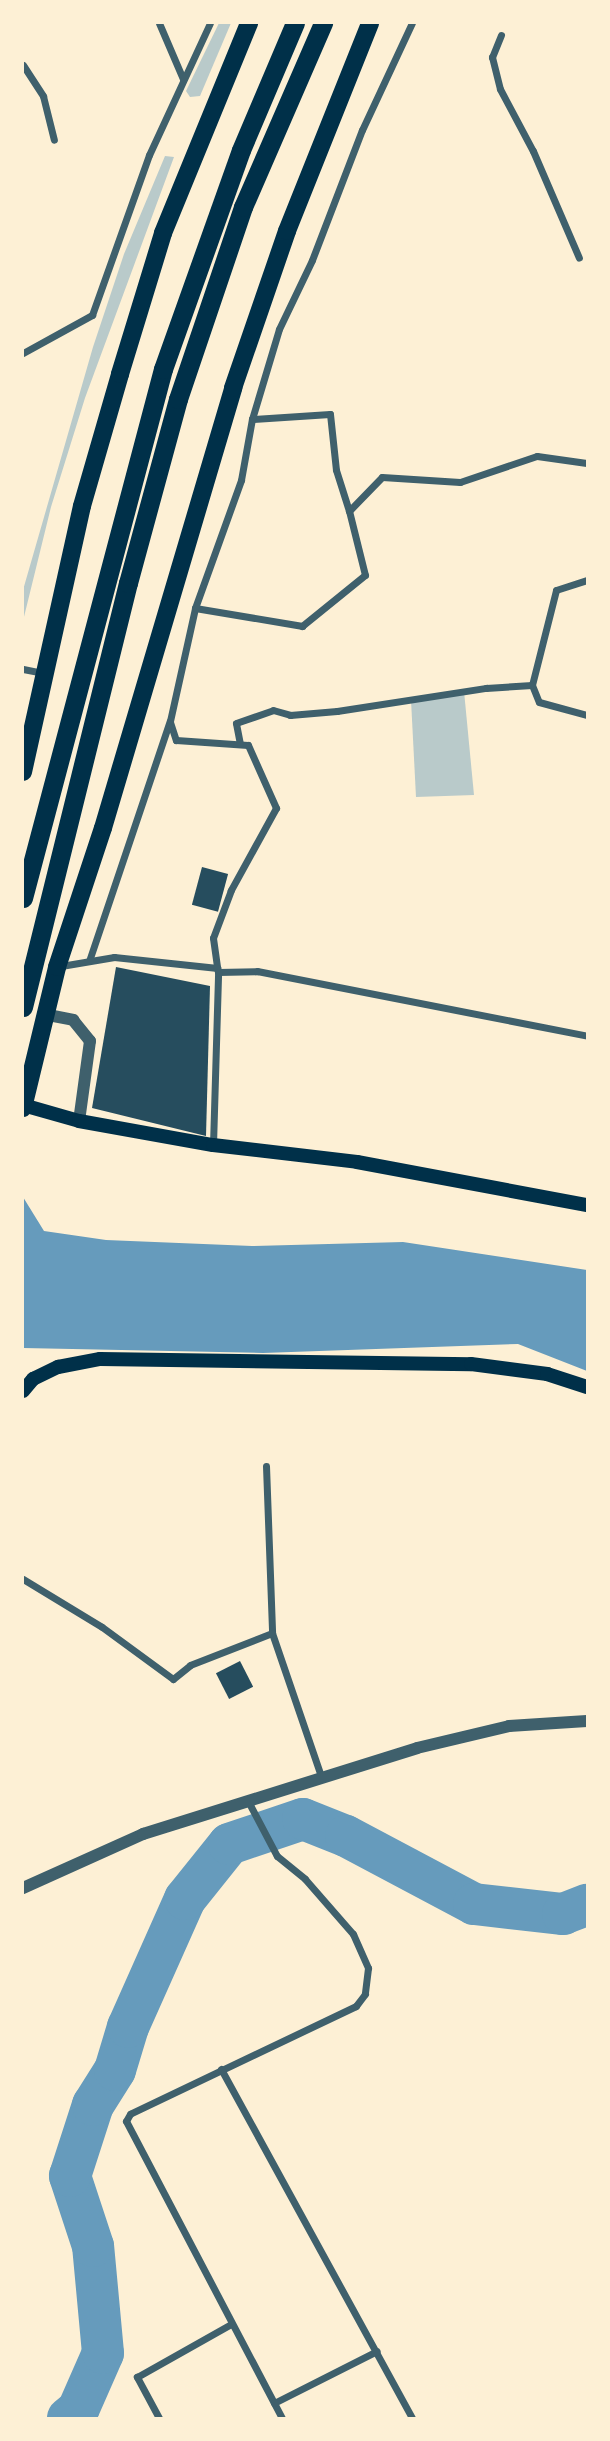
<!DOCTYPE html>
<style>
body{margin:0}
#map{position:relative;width:610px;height:2441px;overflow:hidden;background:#fdf0d5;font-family:Literata,serif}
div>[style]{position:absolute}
.green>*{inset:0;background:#b9caca}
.water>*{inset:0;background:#669bbc}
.river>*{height:42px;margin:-21px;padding:0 21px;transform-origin:21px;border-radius:21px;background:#669bbc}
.building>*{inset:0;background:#264d5e;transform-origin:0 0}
.minor>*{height:7px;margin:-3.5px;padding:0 3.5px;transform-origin:3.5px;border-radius:3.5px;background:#3f606c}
.tertiary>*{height:12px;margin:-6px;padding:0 6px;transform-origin:6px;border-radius:6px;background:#3f606c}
.secondary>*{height:14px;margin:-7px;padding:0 7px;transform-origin:7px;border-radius:7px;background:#003049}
.primary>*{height:18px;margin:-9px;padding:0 9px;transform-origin:9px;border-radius:9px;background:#003049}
.trunk>*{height:19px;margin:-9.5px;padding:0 9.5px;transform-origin:9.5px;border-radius:9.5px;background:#003049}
span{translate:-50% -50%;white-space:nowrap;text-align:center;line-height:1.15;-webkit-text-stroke:6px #fdf0d5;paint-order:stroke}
.frame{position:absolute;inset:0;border:24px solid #fdf0d5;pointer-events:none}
</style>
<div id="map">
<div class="green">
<i style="clip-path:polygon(219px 23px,231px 23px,200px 96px,190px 97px,186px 91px)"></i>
<i style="clip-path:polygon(165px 156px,174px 157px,85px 398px,51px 507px,23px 621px,23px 590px,93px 347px,124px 254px)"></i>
<i style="clip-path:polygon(464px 691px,474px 795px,416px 797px,411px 700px)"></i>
</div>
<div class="water">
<i style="clip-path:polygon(23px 1197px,44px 1231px,106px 1240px,252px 1246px,403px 1242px,587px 1270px,587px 1371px,518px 1344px,263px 1353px,23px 1348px)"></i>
</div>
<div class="river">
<i style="left:68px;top:2418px;width:13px;rotate:-39deg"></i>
<i style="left:78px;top:2410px;width:62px;rotate:-66.3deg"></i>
<i style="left:103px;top:2353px;width:107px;rotate:-95.3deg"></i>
<i style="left:93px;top:2246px;width:74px;rotate:-108.2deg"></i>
<i style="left:70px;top:2176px;width:75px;rotate:-72.1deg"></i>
<i style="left:93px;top:2105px;width:41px;rotate:-57.8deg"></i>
<i style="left:115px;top:2070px;width:45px;rotate:-73.2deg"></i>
<i style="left:128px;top:2027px;width:140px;rotate:-66deg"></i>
<i style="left:185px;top:1899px;width:70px;rotate:-51.3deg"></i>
<i style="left:229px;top:1844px;width:78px;rotate:-18.7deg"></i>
<i style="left:303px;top:1819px;width:46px;rotate:21.6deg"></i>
<i style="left:346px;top:1836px;width:145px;rotate:28deg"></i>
<i style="left:474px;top:1904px;width:90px;rotate:6.4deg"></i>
<i style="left:563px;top:1914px;width:26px;rotate:-21deg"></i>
</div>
<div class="building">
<i style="left:202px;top:867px;width:27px;height:39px;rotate:15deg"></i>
<i style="clip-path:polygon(116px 967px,210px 986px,206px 1136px,92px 1108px)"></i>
<i style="left:240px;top:1661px;width:29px;height:27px;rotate:63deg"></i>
</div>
<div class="minor">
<i style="left:159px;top:23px;width:61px;rotate:66.8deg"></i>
<i style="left:501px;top:35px;width:24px;rotate:112deg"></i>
<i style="left:492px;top:57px;width:33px;rotate:76deg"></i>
<i style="left:500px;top:89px;width:70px;rotate:62deg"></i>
<i style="left:533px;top:151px;width:116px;rotate:66.7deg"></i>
<i style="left:23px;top:65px;width:37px;rotate:57deg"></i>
<i style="left:43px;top:96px;width:45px;rotate:76deg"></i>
<i style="left:23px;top:353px;width:79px;rotate:-28.8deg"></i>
<i style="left:92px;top:315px;width:170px;rotate:-70.4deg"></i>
<i style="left:149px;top:155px;width:145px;rotate:-65.2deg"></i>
<i style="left:252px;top:419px;width:78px;rotate:-3.7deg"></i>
<i style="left:330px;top:414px;width:56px;rotate:83.9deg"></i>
<i style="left:336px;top:470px;width:43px;rotate:72.4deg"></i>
<i style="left:195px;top:608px;width:109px;rotate:9.5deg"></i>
<i style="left:302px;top:626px;width:81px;rotate:-39deg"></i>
<i style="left:365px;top:575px;width:66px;rotate:-104deg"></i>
<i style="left:349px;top:511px;width:47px;rotate:-45.9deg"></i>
<i style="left:382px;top:477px;width:78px;rotate:3.7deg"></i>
<i style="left:460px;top:482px;width:81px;rotate:-18.7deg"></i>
<i style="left:537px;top:456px;width:50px;rotate:8deg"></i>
<i style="left:23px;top:669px;width:20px;rotate:11deg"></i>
<i style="left:532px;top:685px;width:18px;rotate:68deg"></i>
<i style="left:539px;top:702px;width:50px;rotate:15.2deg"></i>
<i style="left:170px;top:722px;width:19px;rotate:72deg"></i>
<i style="left:176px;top:740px;width:72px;rotate:4deg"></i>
<i style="left:248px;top:745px;width:69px;rotate:66deg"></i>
<i style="left:276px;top:808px;width:94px;rotate:118.8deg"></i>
<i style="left:231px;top:890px;width:51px;rotate:110.6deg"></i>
<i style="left:213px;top:938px;width:30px;rotate:82deg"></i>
<i style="left:240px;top:744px;width:21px;rotate:-101deg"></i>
<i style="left:236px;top:723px;width:39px;rotate:-19deg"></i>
<i style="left:273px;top:710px;width:18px;rotate:16deg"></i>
<i style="left:290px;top:715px;width:47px;rotate:-4.9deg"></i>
<i style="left:337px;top:711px;width:151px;rotate:-8.8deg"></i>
<i style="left:486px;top:688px;width:46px;rotate:-3.7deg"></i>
<i style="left:532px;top:685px;width:98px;rotate:-75.8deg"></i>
<i style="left:556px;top:590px;width:33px;rotate:-18deg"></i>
<i style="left:89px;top:961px;width:253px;rotate:-71.4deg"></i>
<i style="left:170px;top:721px;width:116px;rotate:-77.5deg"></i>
<i style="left:195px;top:608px;width:136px;rotate:-70.2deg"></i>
<i style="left:241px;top:480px;width:62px;rotate:-79.8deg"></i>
<i style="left:252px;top:419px;width:94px;rotate:-73.3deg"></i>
<i style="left:279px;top:329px;width:76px;rotate:-64.4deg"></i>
<i style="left:312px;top:260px;width:139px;rotate:-69deg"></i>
<i style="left:362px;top:130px;width:118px;rotate:-65deg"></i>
<i style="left:61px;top:966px;width:54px;rotate:-9.6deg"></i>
<i style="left:114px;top:957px;width:104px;rotate:6.1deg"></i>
<i style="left:217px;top:968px;width:4px;rotate:76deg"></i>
<i style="left:218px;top:972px;width:39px;rotate:-1deg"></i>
<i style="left:257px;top:971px;width:336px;rotate:11.1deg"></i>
<i style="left:213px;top:1145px;width:173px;rotate:-88.3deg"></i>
<i style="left:266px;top:1466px;width:167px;rotate:87.9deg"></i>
<i style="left:272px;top:1633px;width:151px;rotate:71.1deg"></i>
<i style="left:23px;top:1579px;width:92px;rotate:31.3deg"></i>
<i style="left:102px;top:1627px;width:88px;rotate:36.2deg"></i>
<i style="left:173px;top:1679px;width:22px;rotate:-39deg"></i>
<i style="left:190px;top:1665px;width:88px;rotate:-21.3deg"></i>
<i style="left:249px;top:1803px;width:60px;rotate:62.2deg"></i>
<i style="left:277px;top:1856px;width:36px;rotate:39deg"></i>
<i style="left:305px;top:1879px;width:73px;rotate:48.9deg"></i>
<i style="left:353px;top:1934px;width:37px;rotate:66deg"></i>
<i style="left:368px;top:1968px;width:26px;rotate:97deg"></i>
<i style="left:365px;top:1994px;width:15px;rotate:127deg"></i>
<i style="left:356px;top:2006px;width:250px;rotate:154.5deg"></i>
<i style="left:130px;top:2114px;width:8px;rotate:120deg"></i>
<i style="left:126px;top:2121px;width:335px;rotate:62.3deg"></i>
<i style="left:221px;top:2069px;width:398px;rotate:61.3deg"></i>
<i style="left:274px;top:2403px;width:115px;rotate:-26.8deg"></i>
<i style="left:159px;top:2418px;width:47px;rotate:-118.2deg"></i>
<i style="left:137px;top:2377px;width:108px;rotate:-29.4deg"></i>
</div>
<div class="tertiary">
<i style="left:43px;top:1014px;width:31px;rotate:11deg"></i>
<i style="left:73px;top:1020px;width:27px;rotate:51deg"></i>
<i style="left:90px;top:1041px;width:81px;rotate:97.8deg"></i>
<i style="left:23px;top:1888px;width:132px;rotate:-24.2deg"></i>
<i style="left:143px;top:1834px;width:287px;rotate:-17.4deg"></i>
<i style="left:417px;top:1748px;width:95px;rotate:-13.4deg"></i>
<i style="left:509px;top:1726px;width:78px;rotate:-3.7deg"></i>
</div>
<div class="secondary">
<i style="left:23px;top:1105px;width:58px;rotate:15.9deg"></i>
<i style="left:79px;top:1121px;width:136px;rotate:10.2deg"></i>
<i style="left:213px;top:1145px;width:145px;rotate:6.7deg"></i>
<i style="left:357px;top:1162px;width:234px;rotate:10.6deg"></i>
<i style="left:23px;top:1391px;width:16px;rotate:-50deg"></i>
<i style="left:33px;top:1379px;width:28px;rotate:-26deg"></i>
<i style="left:58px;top:1367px;width:43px;rotate:-10.8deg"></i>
<i style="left:100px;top:1359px;width:371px;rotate:0.8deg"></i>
<i style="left:471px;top:1364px;width:77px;rotate:7.5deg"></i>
<i style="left:547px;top:1374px;width:42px;rotate:18deg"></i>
</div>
<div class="primary">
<i style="left:23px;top:772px;width:272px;rotate:-77.5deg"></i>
<i style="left:82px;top:506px;width:137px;rotate:-73.9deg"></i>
<i style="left:120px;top:374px;width:147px;rotate:-73deg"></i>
<i style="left:163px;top:233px;width:227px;rotate:-67.7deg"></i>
<i style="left:23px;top:1108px;width:145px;rotate:-76.4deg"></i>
<i style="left:57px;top:967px;width:146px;rotate:-71.7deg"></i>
<i style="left:103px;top:828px;width:459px;rotate:-73.5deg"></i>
<i style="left:233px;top:388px;width:166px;rotate:-71deg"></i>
<i style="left:287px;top:231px;width:224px;rotate:-68.2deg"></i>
</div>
<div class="trunk">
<i style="left:23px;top:898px;width:547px;rotate:-75.18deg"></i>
<i style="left:163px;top:369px;width:232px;rotate:-70.4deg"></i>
<i style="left:241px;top:150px;width:138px;rotate:-67deg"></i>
<i style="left:23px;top:1007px;width:437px;rotate:-76.1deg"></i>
<i style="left:128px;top:583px;width:191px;rotate:-74.8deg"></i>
<i style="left:178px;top:399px;width:203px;rotate:-71.3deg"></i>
<i style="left:243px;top:207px;width:201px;rotate:-66.5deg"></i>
</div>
<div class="frame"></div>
</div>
